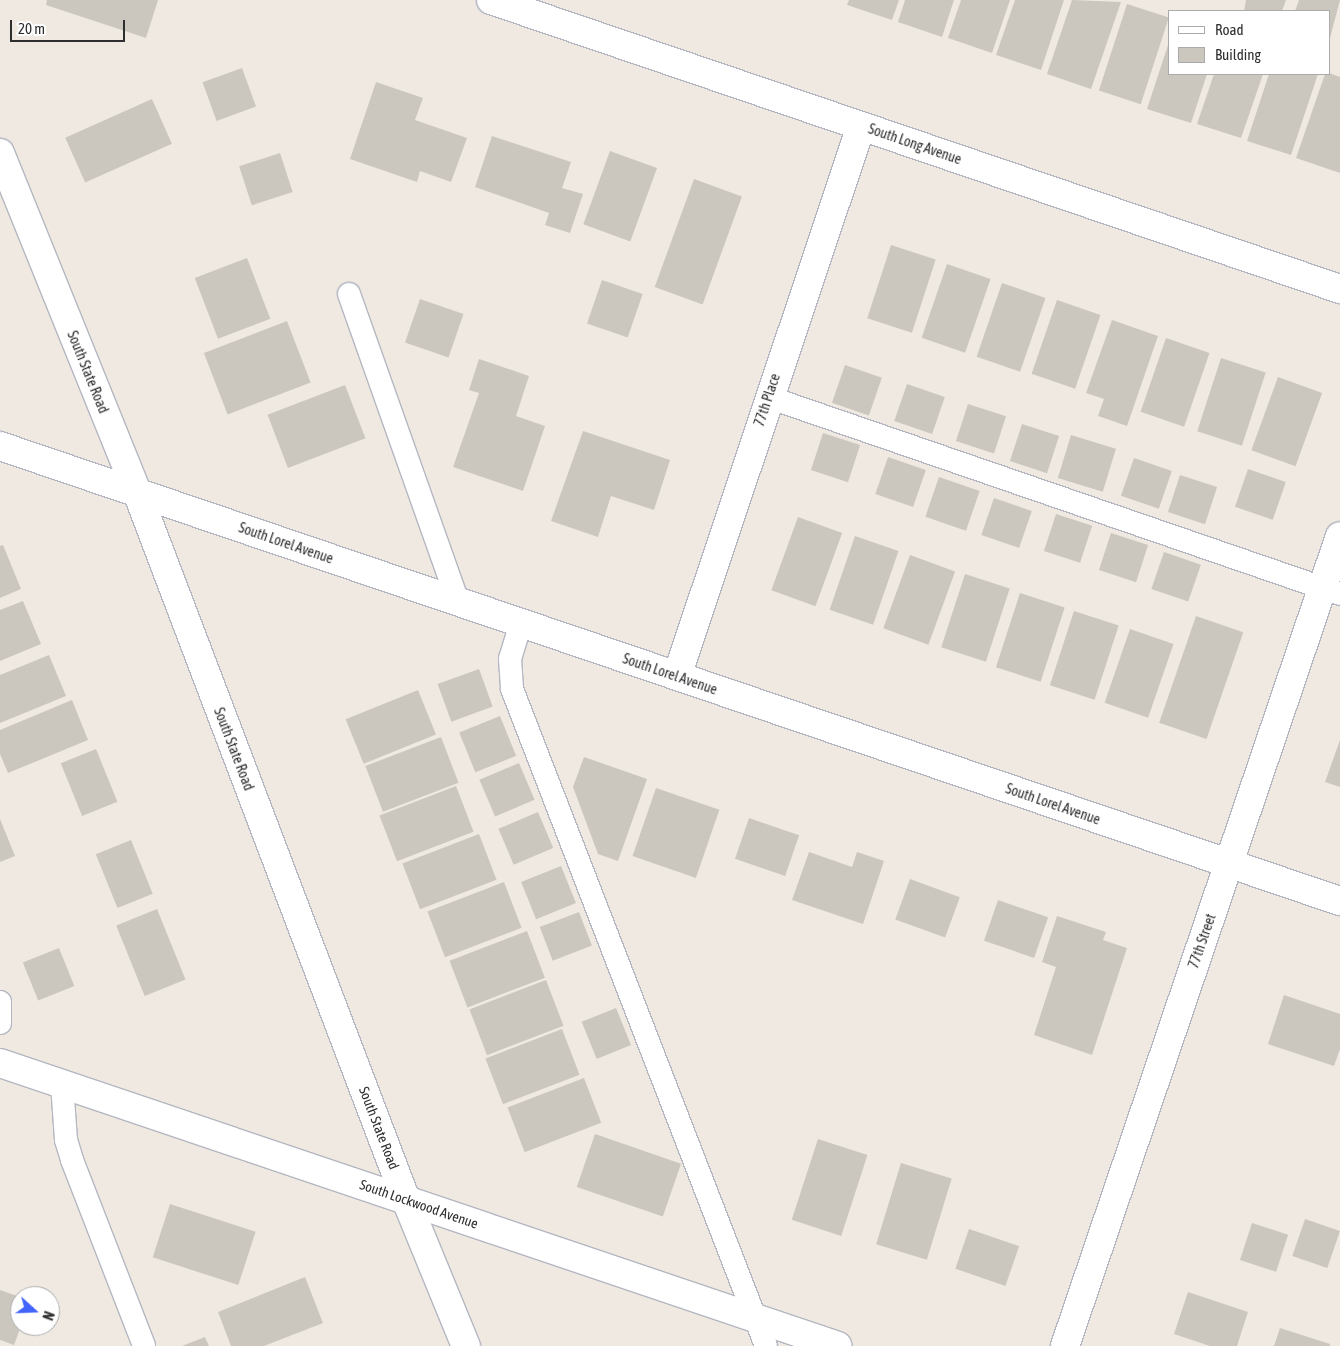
<!DOCTYPE html>
<style>
body{margin:0}
#map{position:relative;width:1340px;height:1346px;overflow:hidden;background:#efe9e1;font-family:"Asap Condensed",sans-serif}
div>[style]{position:absolute}
.building>*{inset:0;background:#cbc7bf;transform-origin:0 0}
.roads{filter:drop-shadow(1px 0 #b4b7c1) drop-shadow(-1px 0 #b4b7c1) drop-shadow(0 1px #b4b7c1) drop-shadow(0 -1px #b4b7c1)}
.lane>*{height:22px;margin:-11px;padding:0 11px;transform-origin:11px;border-radius:11px;background:#fff}
.street>*{height:28px;margin:-14px;padding:0 14px;transform-origin:14px;border-radius:14px;background:#fff}
.secondary>*{height:28px;margin:-14px;padding:0 14px;transform-origin:14px;border-radius:14px;background:#fff}
span{translate:-50% -50%;white-space:nowrap;text-align:center;line-height:1.15;-webkit-text-stroke:5px #fff;paint-order:stroke}
.street-label{font-size:14px;color:#2e2e2e}
.legend{position:absolute;left:1168px;top:10px;width:162px;height:65px;box-sizing:border-box;background:#fff;border:1px solid #ababab;margin:0;padding:6px 9px;list-style:none;font-size:15px;color:#2e2e2e}
.legend li{display:flex;align-items:center;gap:10px;height:25px}
.legend b{width:25px;border:1px solid #ababab}
.north{position:absolute;left:10px;top:1286px;width:50px;height:50px;box-sizing:border-box;background:#fff;border:1px solid #ababab;border-radius:50%;rotate:110deg;font-size:14px;font-weight:700;line-height:20px;text-align:center;color:#2e2e2e}
.north::after{content:'';display:block;margin:auto;width:18px;height:22px;background:#4264fb;clip-path:polygon(50% 0,100% 100%,50% 72%,0 100%)}
.scale{position:absolute;left:10px;top:20px;width:115px;height:22px;box-sizing:border-box;border:2px solid #2e2e2e;border-top:0;padding-left:6px;font-size:15px;line-height:18px;white-space:nowrap;color:#2e2e2e;-webkit-text-stroke:4px #fff;paint-order:stroke}
</style>
<div id="map">
<div class="building">
<i style="clip-path:polygon(47px 0,158px 0,146px 38px,46px 5px)"></i>
<i style="clip-path:polygon(849px 0,899px 0,892px 20px,847px 5px)"></i>
<i style="clip-path:polygon(905px 0,954px 0,942px 37px,898px 22px)"></i>
<i style="clip-path:polygon(961px 0,1010px 0,992px 53px,948px 38px)"></i>
<i style="clip-path:polygon(1015px 0,1064px 0,1041px 70px,996px 55px)"></i>
<i style="clip-path:polygon(1072px 0,1121px 2px,1091px 89px,1047px 74px)"></i>
<i style="clip-path:polygon(1246px 0,1286px 0,1282px 11px,1244px 11px)"></i>
<i style="clip-path:polygon(1299px 0,1340px 0,1329px 42px,1329px 11px,1295px 11px)"></i>
<i style="left:1127px;top:4px;width:44px;height:91px;rotate:18deg"></i>
<i style="clip-path:polygon(1168px 45px,1169px 74px,1207px 74px,1191px 123px,1147px 109px)"></i>
<i style="left:242px;top:68px;width:41px;height:42px;rotate:70deg"></i>
<i style="clip-path:polygon(1329px 73px,1340px 77px,1340px 173px,1296px 158px,1325px 74px)"></i>
<i style="clip-path:polygon(1214px 74px,1263px 74px,1241px 138px,1197px 124px)"></i>
<i style="clip-path:polygon(1269px 74px,1318px 74px,1291px 155px,1247px 141px)"></i>
<i style="clip-path:polygon(376px 82px,423px 98px,415px 120px,467px 138px,451px 182px,420px 171px,417px 182px,350px 159px)"></i>
<i style="left:152px;top:99px;width:49px;height:95px;rotate:66deg"></i>
<i style="clip-path:polygon(492px 136px,571px 162px,562px 188px,583px 194px,570px 233px,545px 225px,549px 213px,475px 187px)"></i>
<i style="left:610px;top:151px;width:50px;height:78px;rotate:20deg"></i>
<i style="left:280px;top:153px;width:41px;height:43px;rotate:72deg"></i>
<i style="left:694px;top:179px;width:51px;height:115px;rotate:20deg"></i>
<i style="left:891px;top:245px;width:47px;height:77px;rotate:18deg"></i>
<i style="left:247px;top:258px;width:65px;height:56px;rotate:69deg"></i>
<i style="left:947px;top:264px;width:46px;height:78px;rotate:19deg"></i>
<i style="left:602px;top:280px;width:43px;height:46px;rotate:19deg"></i>
<i style="left:1002px;top:283px;width:46px;height:78px;rotate:19deg"></i>
<i style="left:420px;top:299px;width:46px;height:46px;rotate:19deg"></i>
<i style="left:1057px;top:300px;width:46px;height:78px;rotate:19deg"></i>
<i style="clip-path:polygon(1112px 320px,1158px 336px,1127px 426px,1098px 416px,1104px 399px,1086px 393px)"></i>
<i style="left:287px;top:321px;width:66px;height:89px;rotate:69deg"></i>
<i style="left:1166px;top:338px;width:46px;height:78px;rotate:19deg"></i>
<i style="left:1221px;top:358px;width:47px;height:77px;rotate:18deg"></i>
<i style="clip-path:polygon(479px 359px,529px 376px,516px 416px,545px 426px,523px 491px,453px 467px,479px 393px,469px 390px)"></i>
<i style="left:845px;top:365px;width:39px;height:40px;rotate:19deg"></i>
<i style="left:1278px;top:377px;width:47px;height:78px;rotate:20deg"></i>
<i style="left:907px;top:384px;width:40px;height:39px;rotate:19deg"></i>
<i style="left:345px;top:385px;width:57px;height:83px;rotate:69deg"></i>
<i style="left:968px;top:404px;width:40px;height:39px;rotate:18deg"></i>
<i style="left:1022px;top:424px;width:39px;height:39px;rotate:18deg"></i>
<i style="clip-path:polygon(583px 431px,670px 460px,654px 510px,611px 496px,598px 537px,551px 521px)"></i>
<i style="left:823px;top:433px;width:39px;height:39px;rotate:18deg"></i>
<i style="left:1071px;top:435px;width:47px;height:45px;rotate:17deg"></i>
<i style="left:888px;top:457px;width:40px;height:39px;rotate:19deg"></i>
<i style="left:1134px;top:458px;width:40px;height:40px;rotate:19deg"></i>
<i style="left:1248px;top:469px;width:40px;height:40px;rotate:19deg"></i>
<i style="left:1180px;top:475px;width:39px;height:39px;rotate:18deg"></i>
<i style="left:939px;top:477px;width:43px;height:42px;rotate:19deg"></i>
<i style="left:994px;top:498px;width:40px;height:39px;rotate:19deg"></i>
<i style="left:1056px;top:514px;width:38px;height:39px;rotate:18deg"></i>
<i style="left:798px;top:517px;width:47px;height:78px;rotate:20deg"></i>
<i style="left:1111px;top:533px;width:39px;height:39px;rotate:18deg"></i>
<i style="left:855px;top:536px;width:46px;height:78px;rotate:19deg"></i>
<i style="clip-path:polygon(3px 545px,21px 589px,0 598px,0 546px)"></i>
<i style="left:1164px;top:552px;width:39px;height:39px;rotate:19deg"></i>
<i style="left:910px;top:555px;width:48px;height:78px;rotate:20deg"></i>
<i style="left:965px;top:574px;width:47px;height:77px;rotate:18deg"></i>
<i style="left:1020px;top:593px;width:47px;height:78px;rotate:18deg"></i>
<i style="clip-path:polygon(23px 601px,41px 644px,0 661px,0 610px)"></i>
<i style="left:1074px;top:611px;width:47px;height:78px;rotate:18deg"></i>
<i style="left:1196px;top:616px;width:50px;height:113px;rotate:19deg"></i>
<i style="left:1130px;top:629px;width:46px;height:78px;rotate:19deg"></i>
<i style="clip-path:polygon(49px 655px,66px 696px,0 723px,0 675px)"></i>
<i style="left:479px;top:669px;width:40px;height:44px;rotate:70deg"></i>
<i style="left:418px;top:690px;width:48px;height:78px;rotate:68deg"></i>
<i style="clip-path:polygon(72px 700px,88px 740px,8px 773px,0 754px,0 730px)"></i>
<i style="left:500px;top:716px;width:43px;height:44px;rotate:68deg"></i>
<i style="left:441px;top:737px;width:49px;height:81px;rotate:69deg"></i>
<i style="clip-path:polygon(1340px 740px,1340px 787px,1325px 782px)"></i>
<i style="left:96px;top:749px;width:57px;height:38px;rotate:68deg"></i>
<i style="clip-path:polygon(584px 757px,647px 779px,618px 861px,598px 854px,573px 787px)"></i>
<i style="left:519px;top:763px;width:40px;height:43px;rotate:67deg"></i>
<i style="left:456px;top:786px;width:49px;height:82px;rotate:69deg"></i>
<i style="left:656px;top:788px;width:67px;height:72px;rotate:19deg"></i>
<i style="left:538px;top:812px;width:39px;height:43px;rotate:67deg"></i>
<i style="left:749px;top:818px;width:53px;height:43px;rotate:19deg"></i>
<i style="clip-path:polygon(0 819px,15px 856px,0 862px)"></i>
<i style="left:479px;top:834px;width:49px;height:82px;rotate:69deg"></i>
<i style="left:131px;top:840px;width:58px;height:38px;rotate:68deg"></i>
<i style="clip-path:polygon(809px 852px,852px 867px,857px 852px,884px 861px,863px 924px,792px 900px)"></i>
<i style="left:561px;top:866px;width:40px;height:43px;rotate:68deg"></i>
<i style="left:910px;top:879px;width:53px;height:43px;rotate:20deg"></i>
<i style="left:504px;top:882px;width:49px;height:82px;rotate:69deg"></i>
<i style="left:998px;top:900px;width:53px;height:43px;rotate:19deg"></i>
<i style="left:157px;top:909px;width:76px;height:44px;rotate:68deg"></i>
<i style="left:579px;top:912px;width:36px;height:42px;rotate:69deg"></i>
<i style="clip-path:polygon(1057px 916px,1106px 932px,1103px 940px,1127px 948px,1092px 1055px,1034px 1035px,1056px 967px,1042px 962px)"></i>
<i style="left:527px;top:931px;width:50px;height:83px;rotate:69deg"></i>
<i style="left:59px;top:948px;width:41px;height:39px;rotate:68deg"></i>
<i style="left:546px;top:980px;width:49px;height:82px;rotate:69deg"></i>
<i style="clip-path:polygon(1284px 995px,1340px 1014px,1340px 1049px,1334px 1066px,1268px 1044px)"></i>
<i style="left:616px;top:1008px;width:40px;height:37px;rotate:68deg"></i>
<i style="left:562px;top:1029px;width:49px;height:82px;rotate:69deg"></i>
<i style="left:584px;top:1078px;width:48px;height:82px;rotate:69deg"></i>
<i style="left:595px;top:1134px;width:91px;height:56px;rotate:19deg"></i>
<i style="left:818px;top:1139px;width:52px;height:85px;rotate:18deg"></i>
<i style="left:901px;top:1163px;width:53px;height:85px;rotate:17deg"></i>
<i style="left:170px;top:1204px;width:90px;height:56px;rotate:18deg"></i>
<i style="left:1305px;top:1219px;width:37px;height:39px;rotate:19deg"></i>
<i style="left:1252px;top:1223px;width:38px;height:39px;rotate:18deg"></i>
<i style="left:969px;top:1229px;width:53px;height:42px;rotate:19deg"></i>
<i style="clip-path:polygon(305px 1277px,323px 1323px,264px 1346px,231px 1346px,218px 1312px)"></i>
<i style="clip-path:polygon(0 1290px,20px 1297px,21px 1326px,14px 1345px,0 1340px)"></i>
<i style="clip-path:polygon(1188px 1292px,1248px 1312px,1237px 1346px,1210px 1346px,1174px 1334px)"></i>
<i style="clip-path:polygon(1280px 1328px,1330px 1344px,1330px 1346px,1274px 1346px)"></i>
<i style="clip-path:polygon(205px 1337px,209px 1346px,182px 1346px)"></i>
</div>
<div class="roads">
<div class="lane">
<i style="left:349px;top:294px;width:326px;rotate:70.5deg"></i>
<i style="left:768px;top:397px;width:605px;rotate:19deg"></i>
<i style="left:521px;top:623px;width:38px;rotate:107deg"></i>
<i style="left:510px;top:659px;width:30px;rotate:86deg"></i>
<i style="left:512px;top:689px;width:704px;rotate:68.86deg"></i>
<i style="left:0;top:1002px;width:21px;rotate:90deg"></i>
<i style="left:62px;top:1084px;width:56px;rotate:85.9deg"></i>
<i style="left:66px;top:1140px;width:21px;rotate:73deg"></i>
<i style="left:72px;top:1160px;width:199px;rotate:68.8deg"></i>
</div>
<div class="street">
<i style="left:491px;top:0;width:897px;rotate:18.8deg"></i>
<i style="left:0;top:446px;width:1415px;rotate:18.76deg"></i>
<i style="left:677px;top:676px;width:580px;rotate:-71.5deg"></i>
<i style="left:0;top:1063px;width:884px;rotate:18.66deg"></i>
<i style="left:1065px;top:1346px;width:855px;rotate:-71.25deg"></i>
</div>
<div class="secondary">
<i style="left:0;top:153px;width:366px;rotate:68deg"></i>
<i style="left:137px;top:492px;width:757px;rotate:69.2deg"></i>
<i style="left:406px;top:1200px;width:158px;rotate:67.7deg"></i>
</div>
</div>
<div class="street-label">
<span style="left:915px;top:144px;rotate:19deg">South Long Avenue</span>
<span style="left:88px;top:372px;rotate:68deg">South State Road</span>
<span style="left:767px;top:400px;rotate:-72deg">77th Place</span>
<span style="left:286px;top:543px;rotate:19deg">South Lorel Avenue</span>
<span style="left:670px;top:674px;rotate:19deg">South Lorel Avenue</span>
<span style="left:234px;top:749px;rotate:69deg">South State Road</span>
<span style="left:1053px;top:804px;rotate:19deg">South Lorel Avenue</span>
<span style="left:1202px;top:941px;rotate:-71deg">77th Street</span>
<span style="left:379px;top:1128px;rotate:69deg">South State Road</span>
<span style="left:419px;top:1204px;rotate:19deg">South Lockwood Avenue</span>
</div>
<ul class="legend">
<li><b style="height:6px;background:#fff"></b>Road</li>
<li><b style="height:14px;background:#cbc7bf"></b>Building</li>
</ul>
<div class="north">N</div>
<div class="scale">20 m</div>
</div>
